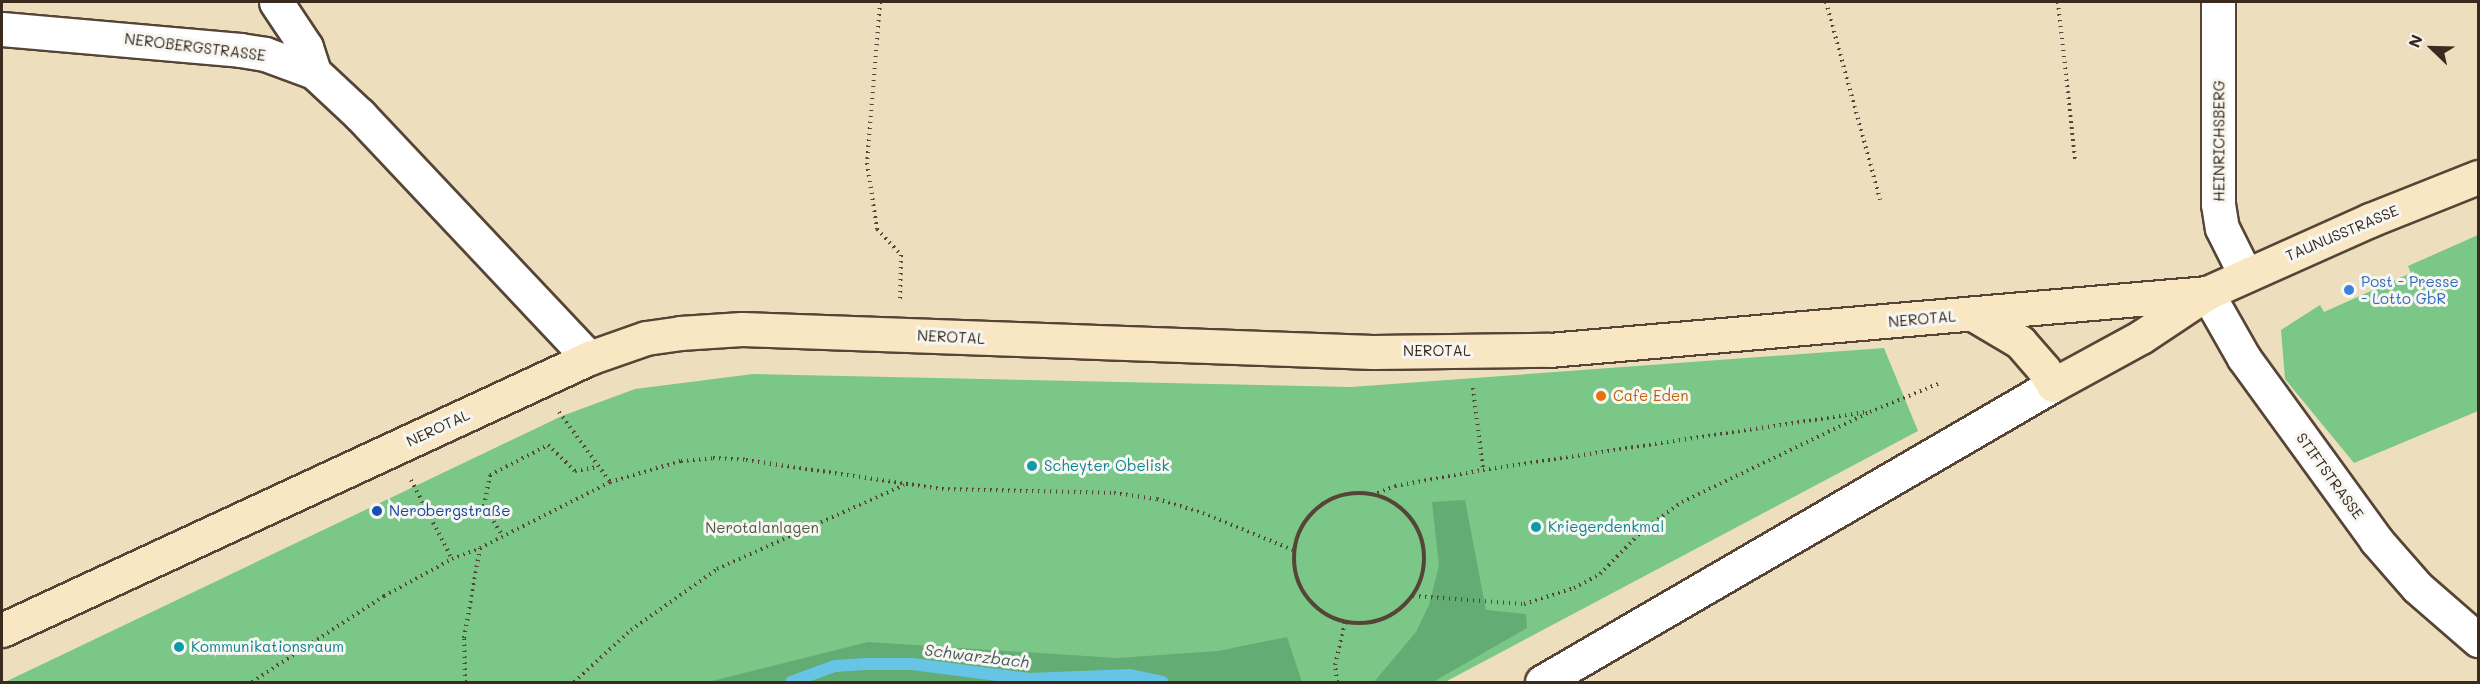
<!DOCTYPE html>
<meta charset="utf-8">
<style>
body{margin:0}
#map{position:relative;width:2480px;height:684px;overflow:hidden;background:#eddfbe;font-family:Mali,sans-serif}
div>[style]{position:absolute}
.green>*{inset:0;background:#7ac787}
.forest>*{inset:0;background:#63ac74}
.stream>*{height:12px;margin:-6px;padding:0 6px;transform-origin:6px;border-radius:6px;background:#66c4e4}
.path>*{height:4px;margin-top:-2px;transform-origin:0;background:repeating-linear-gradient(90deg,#564536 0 1.5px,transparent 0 6px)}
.path>.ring{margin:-2px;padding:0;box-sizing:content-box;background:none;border:4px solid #564536;border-radius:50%}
.roads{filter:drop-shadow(2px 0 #564536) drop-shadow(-2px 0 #564536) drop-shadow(0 2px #564536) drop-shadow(0 -2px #564536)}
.street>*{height:33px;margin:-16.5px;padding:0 16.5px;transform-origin:16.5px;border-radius:16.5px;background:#fff}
.secondary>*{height:33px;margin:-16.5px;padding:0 16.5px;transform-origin:16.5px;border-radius:16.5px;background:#f9e7c3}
.dots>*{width:16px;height:16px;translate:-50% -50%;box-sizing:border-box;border:3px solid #f6f6f2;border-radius:50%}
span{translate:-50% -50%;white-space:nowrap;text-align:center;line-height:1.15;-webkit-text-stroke:6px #f6f6f2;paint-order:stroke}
.street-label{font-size:15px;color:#3b2a1e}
.shop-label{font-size:15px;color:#366cbe}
.left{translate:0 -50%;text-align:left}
.food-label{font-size:15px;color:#c56008}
.culture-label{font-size:15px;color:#0d838f}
.transit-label{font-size:15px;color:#164399}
.park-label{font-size:15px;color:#4e593e}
.water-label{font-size:16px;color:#485859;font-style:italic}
.frame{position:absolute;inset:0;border:3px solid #3b2a1e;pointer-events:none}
.north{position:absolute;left:2402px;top:18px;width:60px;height:60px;-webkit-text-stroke:4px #f6f6f2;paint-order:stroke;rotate:293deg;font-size:16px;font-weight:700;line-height:24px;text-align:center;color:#3b2a1e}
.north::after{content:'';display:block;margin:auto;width:21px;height:27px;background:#3b2a1e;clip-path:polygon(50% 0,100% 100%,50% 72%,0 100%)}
</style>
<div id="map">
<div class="green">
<i style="clip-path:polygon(2478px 235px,2478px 411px,2354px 463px,2285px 379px,2281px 330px,2320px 305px,2324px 312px,2411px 273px,2408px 266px)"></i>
<i style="clip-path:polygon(1884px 348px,1918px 431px,1445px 682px,5px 682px,562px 416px,635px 389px,753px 374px,1351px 387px)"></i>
</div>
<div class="forest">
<i style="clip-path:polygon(1465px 500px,1486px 610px,1526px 614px,1527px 628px,1433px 682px,1374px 682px,1416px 632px,1429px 605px,1439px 566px,1432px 502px)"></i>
<i style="clip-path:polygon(1287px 637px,1302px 682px,708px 682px,868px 642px,1117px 658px,1218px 651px)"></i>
</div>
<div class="stream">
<i style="left:791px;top:682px;width:47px;rotate:-20deg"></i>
<i style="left:835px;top:666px;width:30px;rotate:-4deg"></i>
<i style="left:865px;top:664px;width:47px"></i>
<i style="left:912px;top:664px;width:118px;rotate:7.3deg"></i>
<i style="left:1029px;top:679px;width:101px;rotate:-2.3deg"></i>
<i style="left:1130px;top:675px;width:33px;rotate:12deg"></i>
</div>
<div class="path">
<i style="left:880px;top:2px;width:162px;rotate:94.6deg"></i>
<i style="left:867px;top:163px;width:67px;rotate:81.4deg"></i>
<i style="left:877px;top:229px;width:35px;rotate:47deg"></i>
<i style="left:901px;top:255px;width:44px;rotate:91.3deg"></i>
<i style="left:1826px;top:2px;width:205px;rotate:74.7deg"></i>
<i style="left:2058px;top:2px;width:158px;rotate:83.8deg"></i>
<i style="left:1473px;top:388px;width:83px;rotate:83deg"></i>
<i style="left:559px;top:412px;width:87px;rotate:53.9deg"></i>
<i style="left:411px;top:480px;width:89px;rotate:62.6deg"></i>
<i class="ring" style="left:1294px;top:493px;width:126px;height:126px"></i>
<i style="left:1372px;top:495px;width:25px;rotate:-21deg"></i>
<i style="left:1395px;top:486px;width:89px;rotate:-10.3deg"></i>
<i style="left:1483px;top:470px;width:388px;rotate:-8.6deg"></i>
<i style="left:484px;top:506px;width:34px;rotate:58deg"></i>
<i style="left:466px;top:509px;width:18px;rotate:-9deg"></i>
<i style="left:484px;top:506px;width:32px;rotate:-79deg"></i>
<i style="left:490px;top:475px;width:65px;rotate:-27.3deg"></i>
<i style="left:548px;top:445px;width:37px;rotate:44deg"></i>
<i style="left:575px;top:471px;width:23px;rotate:-10deg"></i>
<i style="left:1413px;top:596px;width:111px;rotate:4.1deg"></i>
<i style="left:1524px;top:604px;width:52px;rotate:-17.7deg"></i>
<i style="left:1574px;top:588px;width:30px;rotate:-28deg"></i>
<i style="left:1600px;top:574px;width:62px;rotate:-45.7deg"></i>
<i style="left:1643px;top:530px;width:48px;rotate:-35.7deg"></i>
<i style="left:1682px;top:502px;width:208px;rotate:-25.6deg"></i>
<i style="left:1870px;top:412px;width:76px;rotate:-22.5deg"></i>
<i style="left:252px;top:682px;width:158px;rotate:-33.1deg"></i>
<i style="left:384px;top:596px;width:77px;rotate:-28.6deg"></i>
<i style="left:452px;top:559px;width:30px;rotate:-21deg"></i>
<i style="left:465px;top:682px;width:44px;rotate:-91.3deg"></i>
<i style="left:464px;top:638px;width:91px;rotate:-79.9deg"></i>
<i style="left:480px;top:548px;width:146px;rotate:-26.9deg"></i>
<i style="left:610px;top:482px;width:74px;rotate:-16.5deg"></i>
<i style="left:681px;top:461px;width:32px;rotate:-5deg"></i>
<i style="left:713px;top:458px;width:33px;rotate:3deg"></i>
<i style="left:746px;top:460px;width:198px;rotate:8.4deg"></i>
<i style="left:942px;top:489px;width:172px;rotate:1.3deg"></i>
<i style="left:1114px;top:493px;width:43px;rotate:7.9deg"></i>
<i style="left:1157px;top:499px;width:48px;rotate:16.9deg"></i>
<i style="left:1203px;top:513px;width:97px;rotate:22.3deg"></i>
<i style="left:574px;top:682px;width:77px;rotate:-42.4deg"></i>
<i style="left:631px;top:630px;width:105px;rotate:-35.3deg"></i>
<i style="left:717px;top:569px;width:205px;rotate:-24.2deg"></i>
<i style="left:1337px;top:682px;width:17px;rotate:-97deg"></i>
<i style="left:1335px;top:665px;width:43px;rotate:-76.6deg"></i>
</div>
<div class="roads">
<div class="street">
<i style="left:276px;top:2px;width:54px;rotate:56.3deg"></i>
<i style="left:306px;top:47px;width:26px;rotate:72deg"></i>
<i style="left:2218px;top:2px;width:202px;rotate:90deg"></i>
<i style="left:2218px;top:204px;width:24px;rotate:81deg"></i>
<i style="left:2222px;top:228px;width:51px;rotate:63.4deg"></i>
<i style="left:2px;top:29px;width:239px;rotate:5deg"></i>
<i style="left:240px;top:50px;width:25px;rotate:9deg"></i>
<i style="left:265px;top:54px;width:52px;rotate:20.2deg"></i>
<i style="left:314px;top:72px;width:63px;rotate:43.1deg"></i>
<i style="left:360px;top:115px;width:334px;rotate:46.7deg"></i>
<i style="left:2207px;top:293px;width:75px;rotate:60.4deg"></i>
<i style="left:2244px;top:358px;width:225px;rotate:54deg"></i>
<i style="left:2376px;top:540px;width:62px;rotate:48.9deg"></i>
<i style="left:2417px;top:587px;width:81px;rotate:41deg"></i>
<i style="left:1542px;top:682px;width:591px;rotate:-30.17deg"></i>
</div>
<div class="secondary">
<i style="left:1973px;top:314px;width:55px;rotate:30.8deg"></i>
<i style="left:2020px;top:342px;width:37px;rotate:49deg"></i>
<i style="left:2044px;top:370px;width:17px;rotate:59deg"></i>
<i style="left:2053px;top:385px;width:100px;rotate:-28.6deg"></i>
<i style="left:2141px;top:337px;width:79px;rotate:-33.7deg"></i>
<i style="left:2207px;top:293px;width:179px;rotate:-24.1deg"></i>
<i style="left:2370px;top:220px;width:116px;rotate:-21.7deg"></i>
<i style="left:2px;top:630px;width:647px;rotate:-24.86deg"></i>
<i style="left:589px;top:358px;width:60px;rotate:-19.3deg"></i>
<i style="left:646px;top:338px;width:34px;rotate:-8deg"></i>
<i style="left:680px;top:333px;width:62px;rotate:-3.7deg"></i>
<i style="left:742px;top:329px;width:631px;rotate:2.09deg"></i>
<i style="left:1373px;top:352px;width:176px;rotate:-0.7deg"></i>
<i style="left:1549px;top:350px;width:660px;rotate:-4.95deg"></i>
</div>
</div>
<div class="dots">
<i style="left:2349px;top:290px;background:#3f7fe0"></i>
<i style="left:1601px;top:396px;background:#e8710a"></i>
<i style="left:1032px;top:466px;background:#0f9aa8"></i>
<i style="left:377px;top:511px;background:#1a4fb4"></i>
<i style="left:1536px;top:527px;background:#0f9aa8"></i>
<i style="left:179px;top:647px;background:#0f9aa8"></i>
</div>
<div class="street-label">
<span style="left:195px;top:47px;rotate:7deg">NEROBERGSTRASSE</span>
<span style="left:2219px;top:141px;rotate:-90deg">HEINRICHSBERG</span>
<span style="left:2342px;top:233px;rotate:-23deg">TAUNUSSTRASSE</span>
<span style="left:1922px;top:319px;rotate:-5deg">NEROTAL</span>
<span style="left:951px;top:337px;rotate:3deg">NEROTAL</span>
<span style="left:1437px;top:351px">NEROTAL</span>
<span style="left:438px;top:428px;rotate:-25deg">NEROTAL</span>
<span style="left:2330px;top:476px;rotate:54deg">STIFTSTRASSE</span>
</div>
<div class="shop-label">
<span class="left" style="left:2361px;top:290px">Post - Presse<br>- Lotto GbR</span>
</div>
<div class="food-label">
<span class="left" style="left:1613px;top:396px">Cafe Eden</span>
</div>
<div class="culture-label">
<span class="left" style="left:1044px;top:466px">Scheyter Obelisk</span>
<span class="left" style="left:1548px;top:527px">Kriegerdenkmal</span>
<span class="left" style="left:191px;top:647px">Kommunikationsraum</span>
</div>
<div class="transit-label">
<span class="left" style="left:389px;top:511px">Nerobergstraße</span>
</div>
<div class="park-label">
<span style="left:762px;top:528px">Nerotalanlagen</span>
</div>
<div class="water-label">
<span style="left:977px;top:656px;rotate:7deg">Schwarzbach</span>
</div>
<div class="frame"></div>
<div class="north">N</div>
</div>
